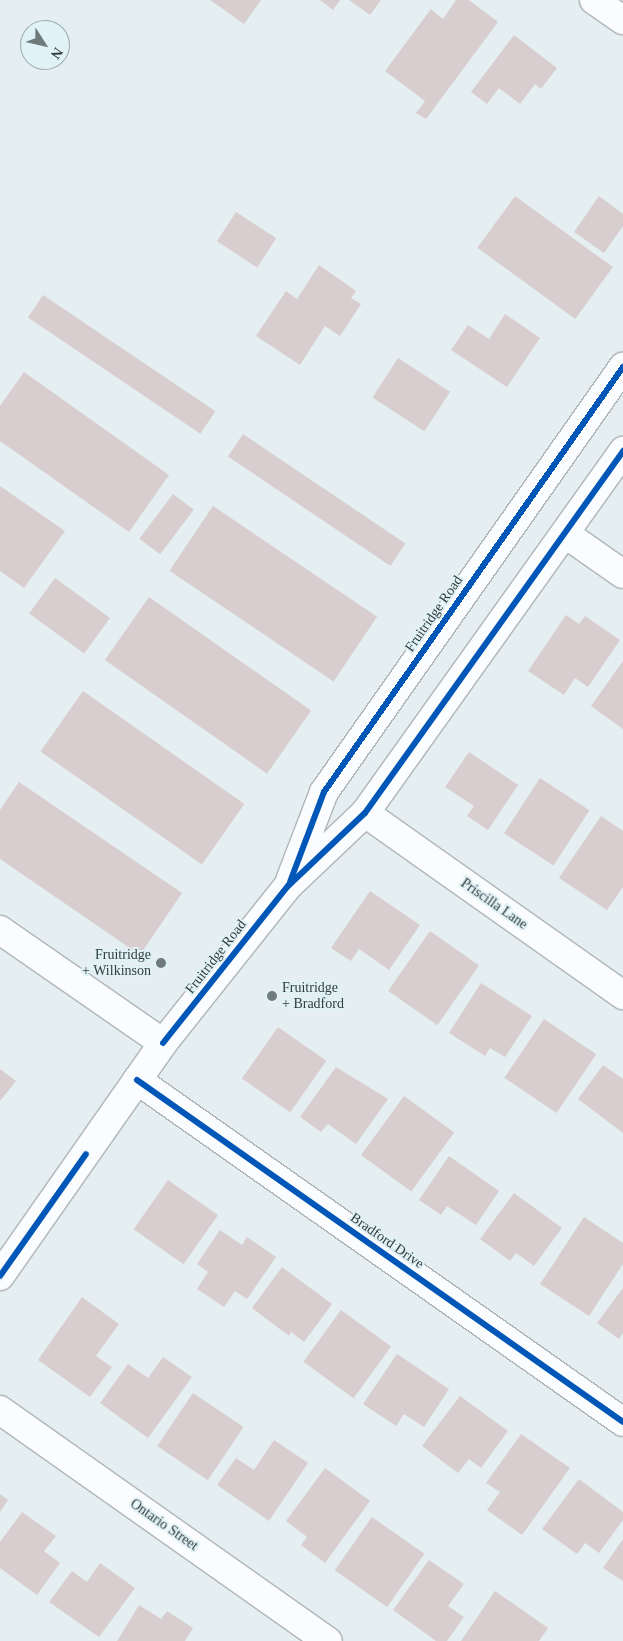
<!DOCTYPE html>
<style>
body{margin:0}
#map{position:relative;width:623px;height:1641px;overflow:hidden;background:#e5eef1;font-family:Georgia,serif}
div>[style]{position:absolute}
.building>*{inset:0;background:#d8cecf;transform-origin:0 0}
.roads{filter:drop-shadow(1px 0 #afb6b8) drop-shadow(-1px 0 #afb6b8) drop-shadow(0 1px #afb6b8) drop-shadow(0 -1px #afb6b8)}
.street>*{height:28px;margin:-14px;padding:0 14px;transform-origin:14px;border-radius:14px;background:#fbfcfd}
.secondary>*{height:28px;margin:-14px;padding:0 14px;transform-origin:14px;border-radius:14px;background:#fbfcfd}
.cycleway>*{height:6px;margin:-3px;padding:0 3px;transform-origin:3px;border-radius:3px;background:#0057b8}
.dots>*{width:14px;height:14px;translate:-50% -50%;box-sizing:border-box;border:2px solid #e0f2f6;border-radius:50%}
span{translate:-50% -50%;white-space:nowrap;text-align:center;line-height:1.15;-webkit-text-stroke:4px #e0f2f6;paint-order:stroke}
.street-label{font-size:14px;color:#333b3c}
.poi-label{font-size:14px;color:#333b3c}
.right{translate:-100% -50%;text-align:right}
.left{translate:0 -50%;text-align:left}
.north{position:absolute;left:20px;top:20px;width:50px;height:50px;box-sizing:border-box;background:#e0f2f6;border:1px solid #9ba9ac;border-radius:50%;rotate:125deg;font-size:14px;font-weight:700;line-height:20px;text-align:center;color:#333b3c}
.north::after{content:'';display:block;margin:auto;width:18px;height:22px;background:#717a7b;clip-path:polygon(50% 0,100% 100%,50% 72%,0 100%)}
</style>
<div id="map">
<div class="building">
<i style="clip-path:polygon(210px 0,261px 0,244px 24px)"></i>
<i style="clip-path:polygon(320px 0,340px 0,333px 10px)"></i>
<i style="clip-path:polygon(349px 0,381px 0,370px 15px)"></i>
<i style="clip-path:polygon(456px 0,469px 0,498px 22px,426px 119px,416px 113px,425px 101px,385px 71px,431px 9px,443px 19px)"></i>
<i style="clip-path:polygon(514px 35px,557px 68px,541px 89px,535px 84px,520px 104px,499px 88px,487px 104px,471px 92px)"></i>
<i style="left:515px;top:196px;width:121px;height:64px;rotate:36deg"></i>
<i style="clip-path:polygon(599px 196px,623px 214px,623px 226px,604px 253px,574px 232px)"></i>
<i style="left:236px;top:212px;width:48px;height:35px;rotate:33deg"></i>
<i style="clip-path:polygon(319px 265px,356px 291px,351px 298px,361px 304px,340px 336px,325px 326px,300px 365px,256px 336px,286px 291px,297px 299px)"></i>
<i style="left:43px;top:295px;width:208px;height:27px;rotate:34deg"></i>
<i style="clip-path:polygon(505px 314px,540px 338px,507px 387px,451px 350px,468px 325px,489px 339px)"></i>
<i style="left:398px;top:358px;width:62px;height:47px;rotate:33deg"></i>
<i style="clip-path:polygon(24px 372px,169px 475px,129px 532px,0 441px,0 406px)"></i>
<i style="left:243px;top:434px;width:196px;height:27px;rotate:34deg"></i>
<i style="clip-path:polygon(0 486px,65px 531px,24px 588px,0 571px)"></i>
<i style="left:173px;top:494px;width:26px;height:56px;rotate:37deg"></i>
<i style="left:213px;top:506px;width:198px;height:78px;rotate:34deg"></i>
<i style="left:55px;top:578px;width:68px;height:44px;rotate:36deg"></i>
<i style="left:149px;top:597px;width:198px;height:77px;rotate:35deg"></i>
<i style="clip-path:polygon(566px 615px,579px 624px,585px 616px,620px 640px,588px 687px,575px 678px,564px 695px,528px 671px)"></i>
<i style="clip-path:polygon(623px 661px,623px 729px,591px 706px)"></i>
<i style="left:83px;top:691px;width:197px;height:74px;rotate:35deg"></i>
<i style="clip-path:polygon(469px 752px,518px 785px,488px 830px,467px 816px,474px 806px,445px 787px)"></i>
<i style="left:540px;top:778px;width:59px;height:66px;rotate:33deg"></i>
<i style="clip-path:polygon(19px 782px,182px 893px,140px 955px,0 859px,0 810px)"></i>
<i style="clip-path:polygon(601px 816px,623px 831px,623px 887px,607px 910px,559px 878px)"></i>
<i style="clip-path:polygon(370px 891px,420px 925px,389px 970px,359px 949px,351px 961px,331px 948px)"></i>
<i style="left:430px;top:931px;width:60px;height:73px;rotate:35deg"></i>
<i style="clip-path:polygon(481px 983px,532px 1016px,505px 1057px,490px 1048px,485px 1056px,449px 1033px)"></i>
<i style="left:544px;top:1019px;width:63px;height:71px;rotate:34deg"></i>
<i style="left:278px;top:1027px;width:59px;height:63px;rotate:35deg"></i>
<i style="clip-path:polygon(603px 1065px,623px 1079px,623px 1133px,578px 1099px)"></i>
<i style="clip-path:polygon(336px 1067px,388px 1099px,356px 1144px,328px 1124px,321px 1132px,300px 1117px)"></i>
<i style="clip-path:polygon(0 1069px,16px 1081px,0 1101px)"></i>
<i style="left:404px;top:1096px;width:62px;height:73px;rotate:36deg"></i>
<i style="clip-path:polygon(449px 1156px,499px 1191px,476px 1225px,447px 1206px,441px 1215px,419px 1200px)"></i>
<i style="left:168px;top:1180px;width:61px;height:60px;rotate:35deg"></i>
<i style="clip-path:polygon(514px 1193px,562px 1228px,534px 1266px,516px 1253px,510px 1261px,480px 1239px)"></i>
<i style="clip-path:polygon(584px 1217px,623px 1243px,623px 1264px,589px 1316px,540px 1284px)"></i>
<i style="clip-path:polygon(220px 1230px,242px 1245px,247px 1237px,276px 1257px,247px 1299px,235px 1291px,224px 1307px,197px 1289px,208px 1272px,197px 1264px)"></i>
<i style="clip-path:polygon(282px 1267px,332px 1304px,304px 1342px,291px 1332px,289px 1336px,252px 1308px)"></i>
<i style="clip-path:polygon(623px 1288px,623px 1333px,619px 1339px,597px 1323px)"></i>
<i style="clip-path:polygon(82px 1297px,119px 1324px,96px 1356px,112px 1367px,90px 1397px,38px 1360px)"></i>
<i style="left:341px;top:1310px;width:62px;height:64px;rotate:36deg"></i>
<i style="clip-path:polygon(397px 1354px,449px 1389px,424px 1427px,404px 1414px,396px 1426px,363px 1404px)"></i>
<i style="clip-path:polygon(163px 1357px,192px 1377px,148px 1438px,100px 1403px,128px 1364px,148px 1378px)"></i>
<i style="left:193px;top:1393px;width:61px;height:64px;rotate:34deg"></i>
<i style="clip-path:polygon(460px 1396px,508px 1431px,481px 1468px,469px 1459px,458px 1473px,422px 1446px)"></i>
<i style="clip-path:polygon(521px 1434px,570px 1468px,522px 1535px,487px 1510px,500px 1492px,486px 1483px)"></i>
<i style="clip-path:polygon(274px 1440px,308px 1463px,269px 1521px,217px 1485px,236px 1458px,254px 1470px)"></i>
<i style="clip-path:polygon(325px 1468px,370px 1501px,325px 1563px,301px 1545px,307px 1537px,286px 1521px)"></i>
<i style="clip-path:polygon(579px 1479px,623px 1512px,623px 1520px,599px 1553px,585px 1543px,577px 1554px,542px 1529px)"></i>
<i style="clip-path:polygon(0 1494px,8px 1500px,0 1512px)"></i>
<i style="clip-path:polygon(22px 1512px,56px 1536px,44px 1551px,60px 1563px,37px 1595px,0 1568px,0 1542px)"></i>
<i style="left:372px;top:1517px;width:64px;height:65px;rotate:35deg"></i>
<i style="clip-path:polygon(623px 1539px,623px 1581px,603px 1568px)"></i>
<i style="clip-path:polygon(429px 1560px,464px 1584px,448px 1606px,464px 1617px,447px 1641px,436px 1641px,393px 1610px)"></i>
<i style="clip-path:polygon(100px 1563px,135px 1588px,99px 1637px,49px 1602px,72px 1571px,87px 1582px)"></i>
<i style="clip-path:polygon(495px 1591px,548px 1628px,539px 1641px,461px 1641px)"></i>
<i style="clip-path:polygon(139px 1605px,161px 1619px,167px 1611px,193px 1628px,185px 1641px,117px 1641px)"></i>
</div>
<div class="roads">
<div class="street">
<i style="left:594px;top:0;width:35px;rotate:35deg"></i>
<i style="left:567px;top:535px;width:68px;rotate:34.9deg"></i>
<i style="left:365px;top:813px;width:316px;rotate:35.2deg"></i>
<i style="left:0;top:930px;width:198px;rotate:34.7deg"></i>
<i style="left:137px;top:1080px;width:594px;rotate:35.13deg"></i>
<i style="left:0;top:1410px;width:401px;rotate:35.2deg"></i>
</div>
<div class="secondary">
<i style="left:291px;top:878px;width:92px;rotate:-69deg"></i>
<i style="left:324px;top:792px;width:520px;rotate:-54.87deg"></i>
<i style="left:0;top:1276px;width:284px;rotate:-55deg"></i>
<i style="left:163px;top:1043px;width:201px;rotate:-51.5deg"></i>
<i style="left:288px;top:886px;width:106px;rotate:-43.5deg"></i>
<i style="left:365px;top:813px;width:445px;rotate:-54.5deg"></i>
</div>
</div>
<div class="cycleway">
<i style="left:290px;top:882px;width:96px;rotate:-69.3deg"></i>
<i style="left:324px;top:792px;width:520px;rotate:-54.87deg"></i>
<i style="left:163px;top:1043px;width:201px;rotate:-51.5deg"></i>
<i style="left:288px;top:886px;width:106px;rotate:-43.5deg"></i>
<i style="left:365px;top:813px;width:445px;rotate:-54.5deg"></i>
<i style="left:137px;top:1080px;width:594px;rotate:35.13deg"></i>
<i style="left:0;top:1276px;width:149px;rotate:-54.8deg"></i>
</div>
<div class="dots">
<i style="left:161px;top:963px;background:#717a7b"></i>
<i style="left:272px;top:996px;background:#717a7b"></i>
</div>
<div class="street-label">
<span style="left:434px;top:614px;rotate:-55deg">Fruitridge Road</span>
<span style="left:494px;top:904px;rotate:35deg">Priscilla Lane</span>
<span style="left:216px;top:957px;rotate:-52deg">Fruitridge Road</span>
<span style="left:387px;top:1241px;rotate:35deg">Bradford Drive</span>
<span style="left:164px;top:1525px;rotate:35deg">Ontario Street</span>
</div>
<div class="poi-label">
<span class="right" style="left:151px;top:963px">Fruitridge<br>+ Wilkinson</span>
<span class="left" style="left:282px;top:996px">Fruitridge<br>+ Bradford</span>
</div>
<div class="north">N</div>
</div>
